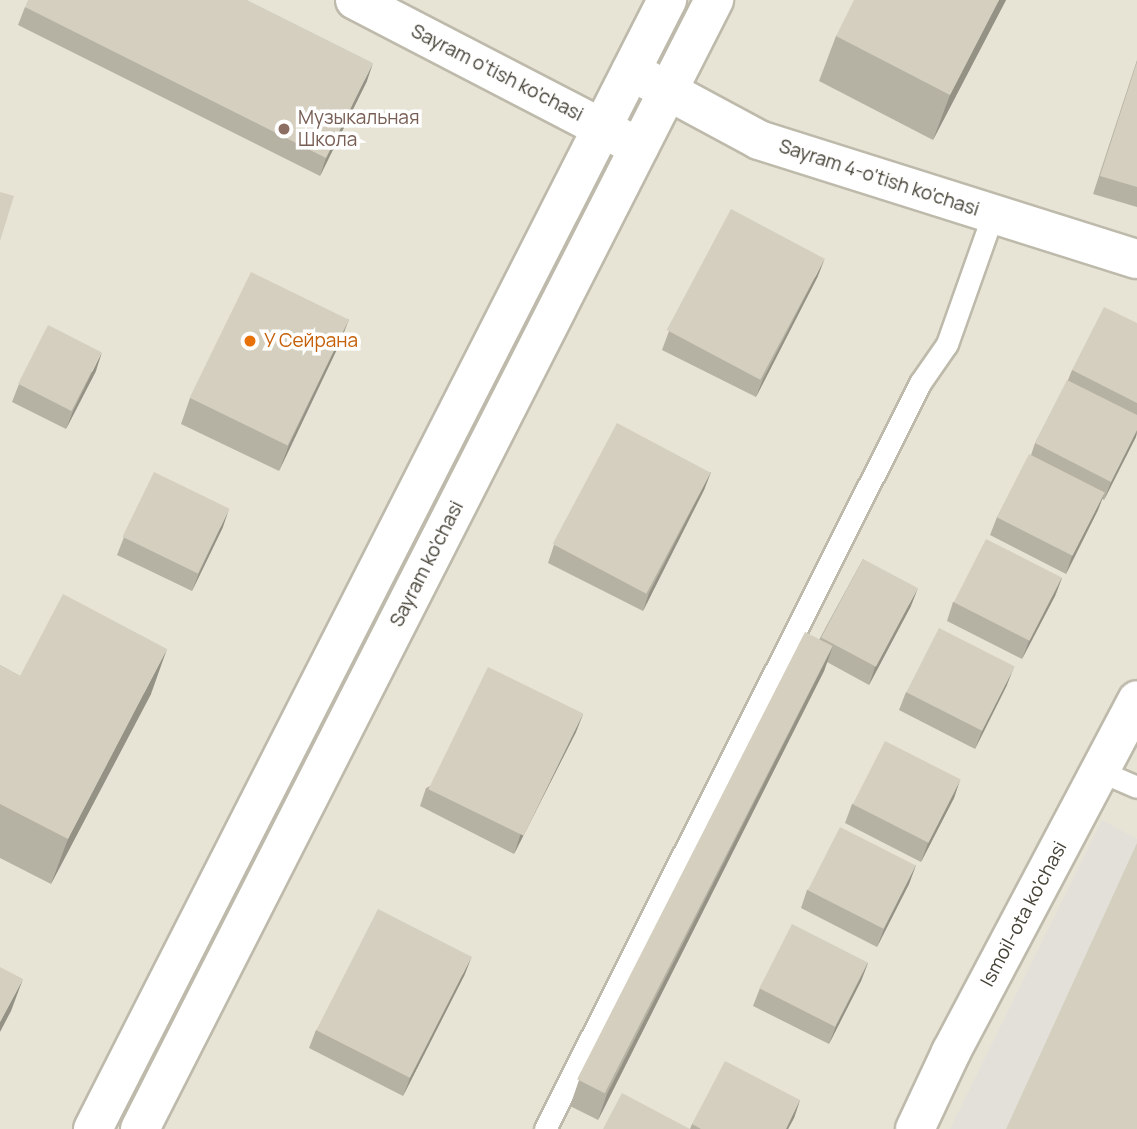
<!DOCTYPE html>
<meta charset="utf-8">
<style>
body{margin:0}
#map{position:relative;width:1137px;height:1129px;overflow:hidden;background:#f3f1e8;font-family:Manrope,sans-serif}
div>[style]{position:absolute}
.residential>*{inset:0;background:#e7e4d6;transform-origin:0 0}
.industrial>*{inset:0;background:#e3e0d9}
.roads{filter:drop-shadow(2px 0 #bebaab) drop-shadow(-2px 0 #bebaab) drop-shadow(0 2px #bebaab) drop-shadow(0 -2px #bebaab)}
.service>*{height:21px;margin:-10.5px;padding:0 10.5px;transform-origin:10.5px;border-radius:10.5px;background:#fff}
.minor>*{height:38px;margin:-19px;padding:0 19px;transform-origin:19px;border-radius:19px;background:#fff}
.tertiary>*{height:38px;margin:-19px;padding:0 19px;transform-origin:19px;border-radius:19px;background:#fff}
.wall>*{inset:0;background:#b6b2a3}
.shaded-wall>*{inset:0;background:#949185}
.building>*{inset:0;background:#d4cfbe;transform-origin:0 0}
.dots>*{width:19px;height:19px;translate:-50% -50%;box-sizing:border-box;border:4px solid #fff;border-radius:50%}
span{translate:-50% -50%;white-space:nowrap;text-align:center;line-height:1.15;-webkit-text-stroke:7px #fff;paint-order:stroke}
.street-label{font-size:19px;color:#464237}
.education-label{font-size:19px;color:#785e54}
.left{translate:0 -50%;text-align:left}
.food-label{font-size:19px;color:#c56008}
</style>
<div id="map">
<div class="residential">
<i style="left:0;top:0;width:1137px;height:1129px"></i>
</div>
<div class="industrial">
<i style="clip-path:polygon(1102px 820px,1137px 839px,1137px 1129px,950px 1129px)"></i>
</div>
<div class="roads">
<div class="service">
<i style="left:1100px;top:771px;width:40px;rotate:23.4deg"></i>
<i style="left:545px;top:1129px;width:835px;rotate:-63.31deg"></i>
<i style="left:920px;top:383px;width:47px;rotate:-55.3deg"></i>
<i style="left:947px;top:344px;width:138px;rotate:-70.5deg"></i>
</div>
<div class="minor">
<i style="left:355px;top:0;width:320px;rotate:27.4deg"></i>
<i style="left:631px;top:71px;width:145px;rotate:28.3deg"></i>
<i style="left:759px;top:140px;width:396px;rotate:17.5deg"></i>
<i style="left:915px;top:1129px;width:85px;rotate:-64.9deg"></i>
<i style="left:951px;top:1052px;width:398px;rotate:-62.1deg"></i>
</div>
<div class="tertiary">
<i style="left:93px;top:1129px;width:1267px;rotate:-63.05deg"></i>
<i style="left:140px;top:1129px;width:1267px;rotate:-63.05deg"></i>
</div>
</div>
<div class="wall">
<i style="clip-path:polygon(1006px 0,933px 140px,819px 81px,836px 36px)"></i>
<i style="clip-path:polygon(25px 7px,367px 81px,320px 176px,18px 25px)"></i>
<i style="clip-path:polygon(1137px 60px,1137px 207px,1093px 194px)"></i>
<i style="clip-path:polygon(818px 276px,756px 397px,662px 350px,669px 331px)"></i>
<i style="clip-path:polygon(349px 319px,339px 345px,279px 471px,181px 424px,190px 398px)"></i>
<i style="clip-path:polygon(1137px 323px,1137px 434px,1104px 500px,1102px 499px,1098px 510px,1066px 574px,990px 535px,997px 517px,1031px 455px,1035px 443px,1068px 380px,1072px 370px)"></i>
<i style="clip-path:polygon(96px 371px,66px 429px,12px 402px,19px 384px)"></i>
<i style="clip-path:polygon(711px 472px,704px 490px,643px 611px,548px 563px,554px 545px)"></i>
<i style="clip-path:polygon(223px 527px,192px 591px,117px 555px,124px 537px)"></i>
<i style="clip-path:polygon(863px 559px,911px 606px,869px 685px,827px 662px,824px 671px,598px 1120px,570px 1106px,579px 1080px)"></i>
<i style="clip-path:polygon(1062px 578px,1055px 596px,1022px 659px,947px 621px,953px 602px)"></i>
<i style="clip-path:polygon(0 665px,20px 676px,151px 694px,51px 884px,0 858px)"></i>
<i style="clip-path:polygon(1007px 685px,975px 749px,899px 710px,906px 692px)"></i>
<i style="clip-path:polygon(583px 714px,576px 732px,514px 854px,420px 806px,426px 788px)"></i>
<i style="clip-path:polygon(960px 780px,954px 798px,921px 862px,845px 823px,852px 804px)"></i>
<i style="clip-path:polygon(916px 865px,909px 884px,877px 947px,801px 908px,807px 890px)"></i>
<i style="clip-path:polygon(868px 963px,861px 981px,829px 1044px,753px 1006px,760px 988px)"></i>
<i style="clip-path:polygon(465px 974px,403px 1096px,309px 1048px,316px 1030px)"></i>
<i style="clip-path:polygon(800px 1100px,794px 1118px,788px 1129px,690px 1129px,692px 1124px)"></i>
</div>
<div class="shaded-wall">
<i style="clip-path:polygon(999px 0,1006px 0,933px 140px,950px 95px)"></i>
<i style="clip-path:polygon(373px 63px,367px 81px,320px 176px,326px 158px)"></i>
<i style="clip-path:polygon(825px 258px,818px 276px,756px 397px,763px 379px)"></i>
<i style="clip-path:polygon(349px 319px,339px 345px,279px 471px,289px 445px)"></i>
<i style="clip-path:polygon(102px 352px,96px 371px,66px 429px,73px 411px)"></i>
<i style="clip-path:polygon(1137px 430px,1136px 437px,1104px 500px,1111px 482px)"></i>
<i style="clip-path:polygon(711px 472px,704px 490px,643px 611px,649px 593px)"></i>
<i style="clip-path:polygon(1105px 492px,1098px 510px,1066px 574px,1072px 556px)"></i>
<i style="clip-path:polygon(229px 509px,223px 527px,192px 591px,199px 573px)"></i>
<i style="clip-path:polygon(1062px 578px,1055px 596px,1022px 659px,1029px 641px)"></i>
<i style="clip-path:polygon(918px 588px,911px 606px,869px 685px,875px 667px)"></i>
<i style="clip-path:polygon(833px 646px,824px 671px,598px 1120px,607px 1094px)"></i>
<i style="clip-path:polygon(167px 649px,151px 694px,51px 884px,68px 839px)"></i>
<i style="clip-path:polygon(1014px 667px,1007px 685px,975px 749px,982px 731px)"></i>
<i style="clip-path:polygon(583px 714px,576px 732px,514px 854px,520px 836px)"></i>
<i style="clip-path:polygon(960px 780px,954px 798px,921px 862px,928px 843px)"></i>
<i style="clip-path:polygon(916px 865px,909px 884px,877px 947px,884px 929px)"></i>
<i style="clip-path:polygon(472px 956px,465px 974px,403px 1096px,410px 1078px)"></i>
<i style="clip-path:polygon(868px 963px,861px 981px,829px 1044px,836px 1026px)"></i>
<i style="clip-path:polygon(23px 979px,11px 1011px,0 1032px,0 1022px)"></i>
<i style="clip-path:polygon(800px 1100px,794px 1118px,788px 1129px,786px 1129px)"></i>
</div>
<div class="building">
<i style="clip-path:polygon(28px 0,247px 0,373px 63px,326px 158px,25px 7px)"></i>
<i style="clip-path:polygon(854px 0,999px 0,950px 95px,836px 36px)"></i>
<i style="clip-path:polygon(1137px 62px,1137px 187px,1100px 176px)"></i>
<i style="clip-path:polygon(0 192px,14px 196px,0 241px)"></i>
<i style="left:731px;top:209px;width:106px;height:137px;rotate:28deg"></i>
<i style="left:251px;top:272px;width:109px;height:140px;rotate:26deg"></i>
<i style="clip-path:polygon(1104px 307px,1137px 323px,1137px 403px,1072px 370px)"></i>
<i style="left:48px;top:325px;width:60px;height:66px;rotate:27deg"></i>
<i style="clip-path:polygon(1067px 380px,1137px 415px,1137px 430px,1111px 482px,1035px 443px)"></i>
<i style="left:617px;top:423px;width:106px;height:137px;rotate:28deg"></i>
<i style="left:1029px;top:454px;width:85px;height:71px;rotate:27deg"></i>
<i style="left:154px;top:472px;width:84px;height:72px;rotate:26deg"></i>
<i style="left:986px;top:539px;width:85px;height:71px;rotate:27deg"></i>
<i style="left:863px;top:559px;width:62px;height:89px;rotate:28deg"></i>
<i style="clip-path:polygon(63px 594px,167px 649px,68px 839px,0 804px,0 665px,20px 676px)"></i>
<i style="left:939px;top:628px;width:85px;height:72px;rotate:27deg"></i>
<i style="left:805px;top:632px;width:31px;height:502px;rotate:27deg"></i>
<i style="left:488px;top:667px;width:106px;height:136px;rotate:26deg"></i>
<i style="left:885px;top:741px;width:85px;height:71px;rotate:27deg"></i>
<i style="left:840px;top:827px;width:85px;height:71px;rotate:27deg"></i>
<i style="clip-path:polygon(1137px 843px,1137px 1129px,1006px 1129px)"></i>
<i style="left:378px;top:909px;width:105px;height:136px;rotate:27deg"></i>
<i style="left:792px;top:924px;width:85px;height:72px;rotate:27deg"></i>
<i style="clip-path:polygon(0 967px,23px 979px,0 1022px)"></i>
<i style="clip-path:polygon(725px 1061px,800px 1100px,786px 1129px,701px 1129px,692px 1124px)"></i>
<i style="clip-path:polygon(622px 1093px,690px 1129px,603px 1129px)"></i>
</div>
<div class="dots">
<i style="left:284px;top:129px;background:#8d6e63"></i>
<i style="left:250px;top:341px;background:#e8710a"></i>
</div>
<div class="street-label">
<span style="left:497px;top:73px;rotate:27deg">Sayram o'tish ko'chasi</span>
<span style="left:879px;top:178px;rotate:18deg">Sayram 4-o'tish ko'chasi</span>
<span style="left:427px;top:564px;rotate:-63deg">Sayram ko'chasi</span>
<span style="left:1024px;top:914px;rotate:-62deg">Ismoil-ota ko'chasi</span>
</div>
<div class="education-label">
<span class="left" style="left:298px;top:129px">Музыкальная<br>Школа</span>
</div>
<div class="food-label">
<span class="left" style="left:264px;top:341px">У Сейрана</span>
</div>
</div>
